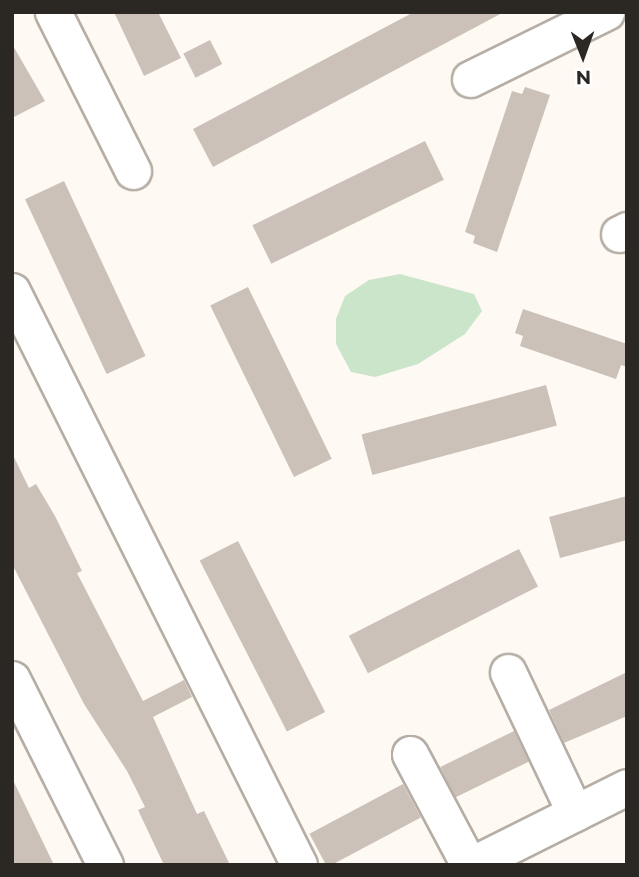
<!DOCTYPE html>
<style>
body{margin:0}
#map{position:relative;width:639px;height:877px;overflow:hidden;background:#fef9f3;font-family:Montserrat,sans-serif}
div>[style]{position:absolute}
.green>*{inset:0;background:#cbe5cb}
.building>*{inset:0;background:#cbc1b9;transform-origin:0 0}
.roads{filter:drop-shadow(2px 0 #b6aea5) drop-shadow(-2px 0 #b6aea5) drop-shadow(0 2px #b6aea5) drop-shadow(0 -2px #b6aea5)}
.minor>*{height:35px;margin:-17.5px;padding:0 17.5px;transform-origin:17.5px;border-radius:17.5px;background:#fff}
span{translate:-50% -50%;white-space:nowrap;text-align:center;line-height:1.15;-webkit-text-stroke:5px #fff;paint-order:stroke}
.frame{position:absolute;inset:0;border:14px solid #2b2824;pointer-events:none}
.north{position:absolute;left:548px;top:21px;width:70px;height:70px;-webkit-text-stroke:5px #fff;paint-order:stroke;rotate:179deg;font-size:19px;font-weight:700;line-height:28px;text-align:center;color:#2b2824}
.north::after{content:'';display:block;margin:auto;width:24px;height:32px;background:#2b2824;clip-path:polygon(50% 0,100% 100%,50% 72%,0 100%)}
</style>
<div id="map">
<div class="green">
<i style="clip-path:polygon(400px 274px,474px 294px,482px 311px,465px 334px,418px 364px,375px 377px,351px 372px,336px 344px,336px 319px,345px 296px,369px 280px)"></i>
</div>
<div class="building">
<i style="clip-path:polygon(114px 12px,158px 12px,181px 58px,144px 76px)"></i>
<i style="clip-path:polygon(414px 12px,504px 12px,213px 167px,193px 129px)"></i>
<i style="left:210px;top:40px;width:27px;height:30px;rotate:63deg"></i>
<i style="clip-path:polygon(12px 44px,45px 101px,12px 118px)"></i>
<i style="clip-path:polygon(525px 87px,550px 95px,497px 252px,473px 243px,475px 236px,465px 232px,512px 91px,522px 94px)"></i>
<i style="left:425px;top:141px;width:43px;height:192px;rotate:64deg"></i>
<i style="left:64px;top:181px;width:193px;height:43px;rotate:65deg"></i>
<i style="left:248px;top:287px;width:191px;height:42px;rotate:64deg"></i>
<i style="clip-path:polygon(523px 309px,627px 344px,627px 367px,621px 365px,616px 379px,520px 346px,523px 336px,515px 333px)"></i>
<i style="left:546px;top:385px;width:42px;height:191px;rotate:75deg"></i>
<i style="clip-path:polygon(12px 453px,29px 488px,36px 484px,55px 516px,82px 571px,77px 573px,143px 701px,184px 680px,192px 697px,153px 717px,197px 814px,204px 811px,230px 865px,164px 865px,138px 810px,145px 807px,127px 771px,84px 704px,12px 564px)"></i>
<i style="clip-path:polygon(627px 496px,627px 540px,560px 558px,549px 517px)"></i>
<i style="left:238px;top:541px;width:192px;height:43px;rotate:63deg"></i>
<i style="left:519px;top:549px;width:42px;height:191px;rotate:63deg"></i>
<i style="clip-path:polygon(627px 672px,627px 716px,564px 743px,549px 710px)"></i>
<i style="left:514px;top:731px;width:34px;height:82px;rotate:64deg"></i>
<i style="clip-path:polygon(12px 778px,54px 865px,12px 865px)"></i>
<i style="left:403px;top:784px;width:38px;height:106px;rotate:62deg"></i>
</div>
<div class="roads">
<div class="minor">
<i style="left:53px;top:12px;width:178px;rotate:63.3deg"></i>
<i style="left:470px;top:79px;width:152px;rotate:-26.2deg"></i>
<i style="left:619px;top:234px;width:9px;rotate:-27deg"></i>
<i style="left:12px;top:291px;width:642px;rotate:63.43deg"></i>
<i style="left:508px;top:672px;width:156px;rotate:64.6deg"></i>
<i style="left:12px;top:679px;width:208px;rotate:63.4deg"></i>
<i style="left:410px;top:754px;width:126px;rotate:62deg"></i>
<i style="left:471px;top:865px;width:174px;rotate:-26.6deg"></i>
</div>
</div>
<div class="frame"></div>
<div class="north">N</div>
</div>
